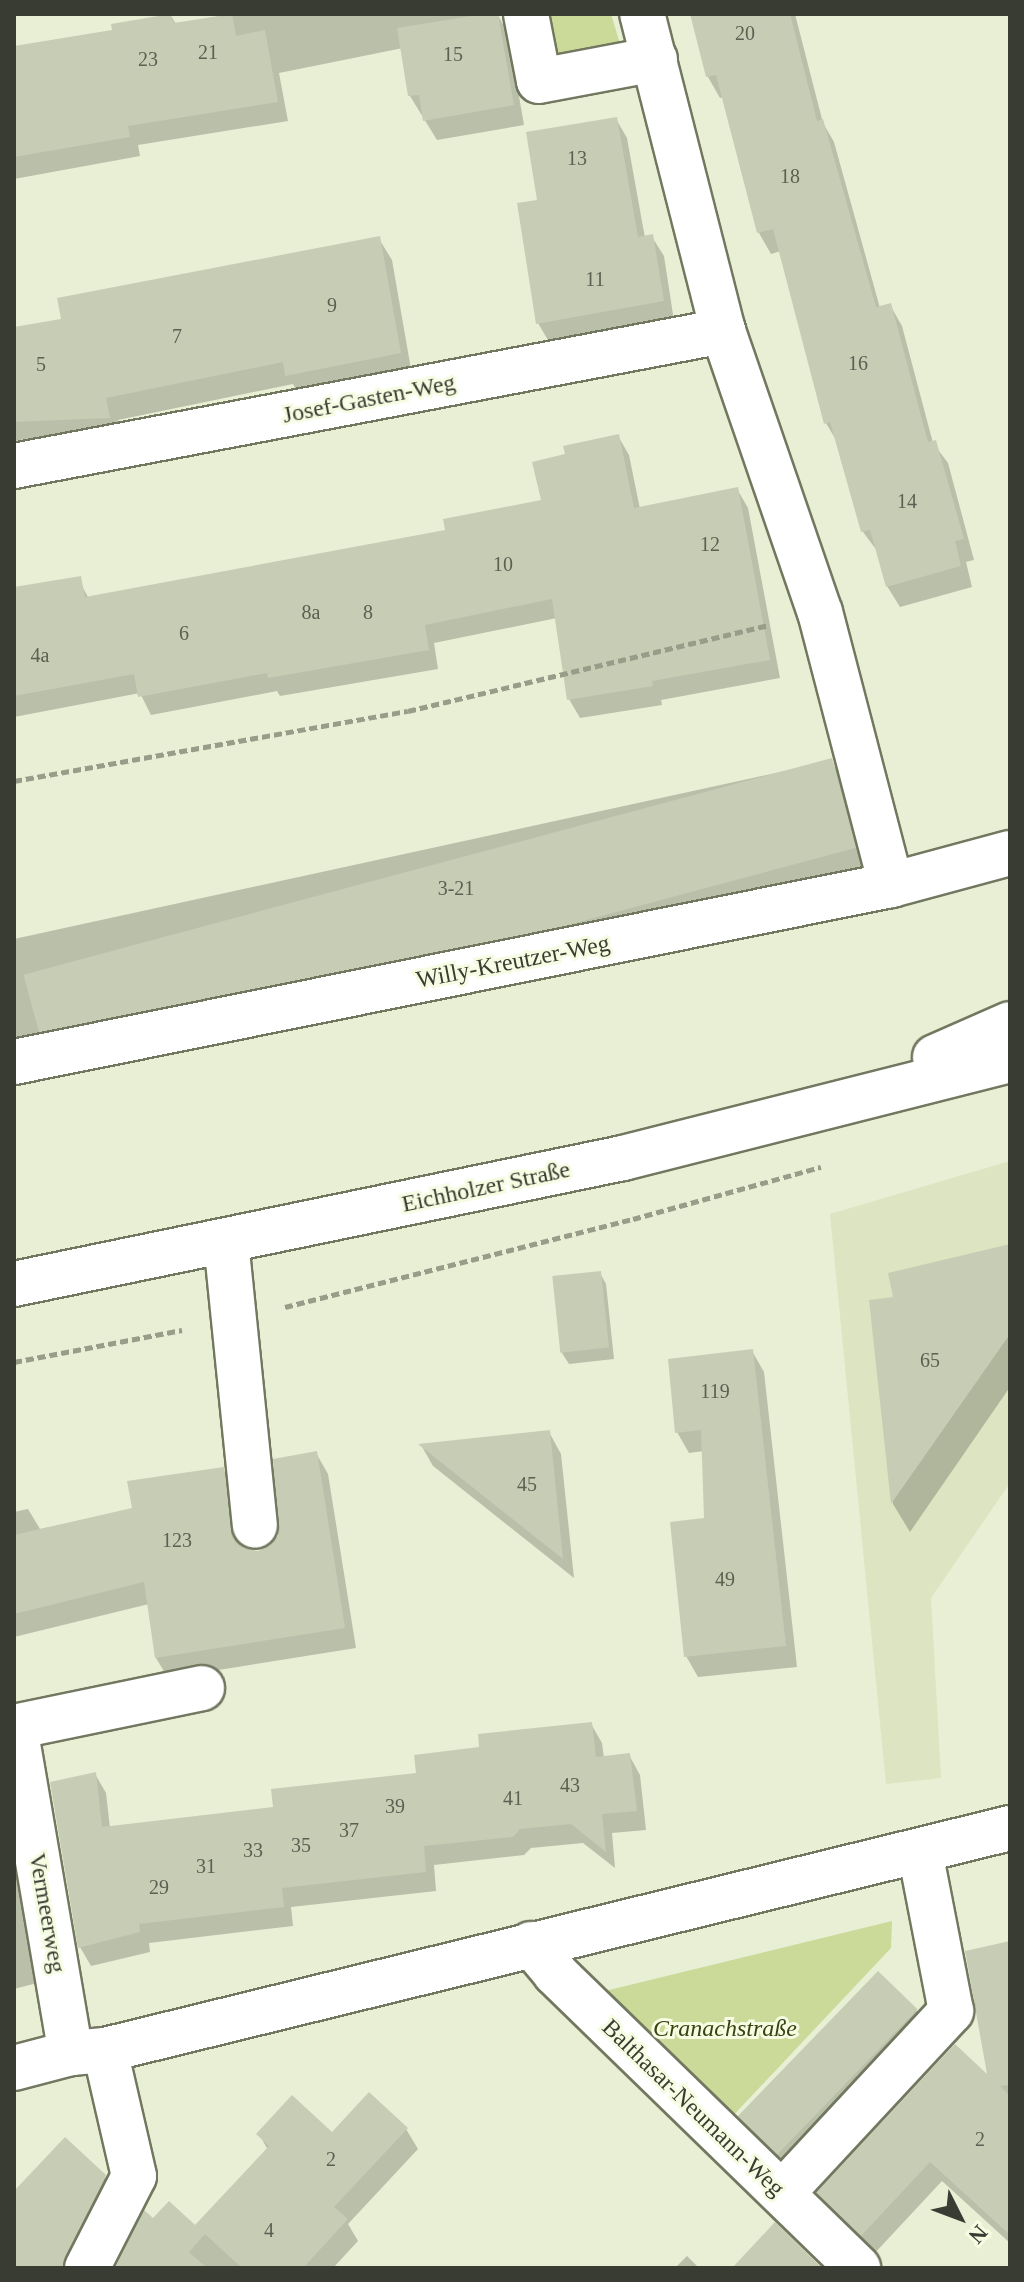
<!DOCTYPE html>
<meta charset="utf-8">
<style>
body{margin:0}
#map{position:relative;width:1024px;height:2282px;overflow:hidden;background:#e8efd4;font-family:Georgia,serif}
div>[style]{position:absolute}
.built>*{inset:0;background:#dce4c2}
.green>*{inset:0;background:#cbd999}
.shadow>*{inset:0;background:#0003}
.building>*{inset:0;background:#c7cdb4;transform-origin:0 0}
.path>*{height:5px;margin-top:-2.5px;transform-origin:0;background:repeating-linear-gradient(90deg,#989d8a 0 8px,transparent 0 12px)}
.roads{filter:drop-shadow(2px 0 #727860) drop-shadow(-2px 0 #727860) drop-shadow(0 2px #727860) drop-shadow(0 -2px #727860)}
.minor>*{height:44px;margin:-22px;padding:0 22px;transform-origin:22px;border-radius:22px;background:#fff}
.major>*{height:44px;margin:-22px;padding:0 22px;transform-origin:22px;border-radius:22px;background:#fff}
span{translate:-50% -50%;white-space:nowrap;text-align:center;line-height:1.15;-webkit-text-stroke:6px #f6fce2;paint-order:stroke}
.number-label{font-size:20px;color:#5c6052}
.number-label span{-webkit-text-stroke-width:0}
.street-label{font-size:24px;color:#393c32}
.park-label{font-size:24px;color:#3a4212;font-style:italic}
.frame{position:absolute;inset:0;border:16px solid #393c32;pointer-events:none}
.north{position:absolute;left:920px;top:2178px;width:80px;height:80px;-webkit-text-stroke:6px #f6fce2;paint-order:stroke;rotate:132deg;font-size:22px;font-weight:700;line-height:32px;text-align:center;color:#393c32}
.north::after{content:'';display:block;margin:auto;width:28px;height:36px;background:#393c32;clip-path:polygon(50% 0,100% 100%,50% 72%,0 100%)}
</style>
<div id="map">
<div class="built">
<i style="clip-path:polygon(1010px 1161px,1010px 1483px,931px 1598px,941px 1778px,886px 1784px,830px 1214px)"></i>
</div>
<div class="green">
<i style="clip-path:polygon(543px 14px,611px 14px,621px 47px,551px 62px)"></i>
<i style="clip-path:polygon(892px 1921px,891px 1948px,728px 2121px,605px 1991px)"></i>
</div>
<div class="shadow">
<i style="clip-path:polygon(232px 14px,497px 14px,508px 33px,524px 125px,437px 140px,410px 96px,403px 48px,279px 73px,288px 121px,138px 145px,140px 156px,14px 179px,14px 49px,114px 32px,171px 16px,176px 24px)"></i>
<i style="clip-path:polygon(692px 14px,795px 14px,823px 123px,834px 142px,880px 308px,890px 305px,902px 326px,933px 443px,948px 463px,974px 560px,966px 562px,972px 587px,900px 607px,887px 586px,878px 552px,863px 532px,839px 445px,826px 423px,781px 251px,771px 254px,759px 233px,723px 97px,720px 98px,708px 77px)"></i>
<i style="clip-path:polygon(616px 119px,627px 138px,645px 238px,652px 237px,664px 256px,674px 321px,549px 342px,538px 323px,539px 201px)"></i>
<i style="clip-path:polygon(379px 239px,392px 260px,412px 375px,300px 397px,293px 384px,118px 420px,121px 440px,71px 441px,66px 432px,14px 441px,14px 329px,63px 320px)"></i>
<i style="clip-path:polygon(618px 436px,629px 455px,640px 509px,737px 489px,748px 508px,780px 678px,661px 700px,662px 705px,580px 718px,569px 699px,557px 618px,434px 643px,438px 669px,280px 696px,277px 691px,151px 715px,140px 693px,14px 717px,14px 598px,82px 586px,89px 599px,447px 531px,543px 501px,568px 455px)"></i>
<i style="clip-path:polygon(831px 761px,848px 789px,870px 876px,14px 1053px,14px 939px)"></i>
<i style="clip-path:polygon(1010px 1246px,1010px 1387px,910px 1532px,893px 1504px,871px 1302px,896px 1299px)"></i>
<i style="clip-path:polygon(600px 1273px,606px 1284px,614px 1359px,569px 1364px,562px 1353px)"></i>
<i style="clip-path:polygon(752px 1351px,764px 1372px,797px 1667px,698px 1677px,686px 1656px,706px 1520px,704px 1451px,689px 1453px,677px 1432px)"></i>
<i style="clip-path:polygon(549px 1432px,561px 1454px,574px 1578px,433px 1466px,421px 1445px)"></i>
<i style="clip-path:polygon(316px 1453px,328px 1474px,356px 1648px,168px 1678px,156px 1658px,149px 1604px,14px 1637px,14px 1512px,28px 1509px,40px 1529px,134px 1510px,223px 1469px,235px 1490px,243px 1550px,259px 1553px,271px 1547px,280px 1536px)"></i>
<i style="clip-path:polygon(591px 1724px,602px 1743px,604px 1758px,629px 1755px,640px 1775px,646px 1830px,612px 1833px,615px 1868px,583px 1843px,531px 1848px,524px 1855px,434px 1865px,436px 1891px,291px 1907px,293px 1926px,149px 1943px,150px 1952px,91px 1966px,80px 1947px,95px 1774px,106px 1793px,110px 1828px,275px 1809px,418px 1775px,481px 1749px)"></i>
<i style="clip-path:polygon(14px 1874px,26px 1895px,41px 1982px,14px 1989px)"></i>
<i style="clip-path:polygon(1010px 1941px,1010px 2243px,942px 2181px,873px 2255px,831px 2213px,819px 2193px,990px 2080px)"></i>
<i style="clip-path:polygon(878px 1974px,917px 2011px,923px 2022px,788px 2168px,750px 2130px,743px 2119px)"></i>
<i style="clip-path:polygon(406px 2129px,418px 2149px,348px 2224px,358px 2241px,333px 2268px,117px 2268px,153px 2221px,195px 2228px,268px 2150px,259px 2134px,332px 2135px)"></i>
<i style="clip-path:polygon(105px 2177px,117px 2197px,83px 2268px,14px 2268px,14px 2194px)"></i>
<i style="clip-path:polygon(687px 2256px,699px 2268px,675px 2268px)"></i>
</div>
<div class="building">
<i style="clip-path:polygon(170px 14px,174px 23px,232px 14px,236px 36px,265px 30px,278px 102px,128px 126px,130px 137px,14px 157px,14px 46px,112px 30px,111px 24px)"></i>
<i style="clip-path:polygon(484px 14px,498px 14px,514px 105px,423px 121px,419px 95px,408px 96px,397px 28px)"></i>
<i style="clip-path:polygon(690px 14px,790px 14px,817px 121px,823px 119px,876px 307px,891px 303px,928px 442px,936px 440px,964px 539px,955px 541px,961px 566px,886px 587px,870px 530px,861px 532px,830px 422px,824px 424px,773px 229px,757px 233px,716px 75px,706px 77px)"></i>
<i style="clip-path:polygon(617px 117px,638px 237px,653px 234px,664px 301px,536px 324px,517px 203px,537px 200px,526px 132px)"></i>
<i style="clip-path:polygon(380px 236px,401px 353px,285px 376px,283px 362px,106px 398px,110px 418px,14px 422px,14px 327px,61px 319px,57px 298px)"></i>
<i style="clip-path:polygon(619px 434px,634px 508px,738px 487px,770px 660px,652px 681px,653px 686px,567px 700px,552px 599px,425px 625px,429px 650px,268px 678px,267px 673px,138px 697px,134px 674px,14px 696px,14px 587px,81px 576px,85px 597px,445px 530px,443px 519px,541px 500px,532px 462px,565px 454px,563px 446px)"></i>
<i style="left:832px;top:758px;width:93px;height:837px;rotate:75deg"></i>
<i style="clip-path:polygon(1010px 1244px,1010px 1334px,891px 1504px,869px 1300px,893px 1297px,888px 1273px)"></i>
<i style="left:601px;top:1271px;width:77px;height:49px;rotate:84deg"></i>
<i style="clip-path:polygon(753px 1349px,786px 1646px,684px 1657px,670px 1522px,704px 1518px,701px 1430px,675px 1433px,668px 1359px)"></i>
<i style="clip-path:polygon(550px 1430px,563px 1559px,418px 1444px,493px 1436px)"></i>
<i style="clip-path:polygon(317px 1451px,345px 1628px,155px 1658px,144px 1582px,14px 1614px,14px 1535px,132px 1508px,127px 1481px,224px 1467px,234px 1540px,244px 1548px,258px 1551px,270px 1546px,278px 1536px,273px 1459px)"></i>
<i style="clip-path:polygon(592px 1722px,596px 1757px,630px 1753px,637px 1811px,602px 1814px,606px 1852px,571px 1824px,520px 1829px,513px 1837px,424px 1846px,426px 1872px,282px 1888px,284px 1907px,139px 1924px,140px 1932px,78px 1948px,50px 1782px,96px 1772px,102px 1827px,273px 1807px,271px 1789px,416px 1773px,414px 1755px,479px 1747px,478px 1734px)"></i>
<i style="clip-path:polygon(1010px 1941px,1010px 2085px,1000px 2086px,1010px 2096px,1010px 2235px,930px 2162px,861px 2236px,816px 2193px,955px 2044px,987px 2074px,965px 1951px)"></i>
<i style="left:878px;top:1971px;width:55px;height:202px;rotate:44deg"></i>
<i style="clip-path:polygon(369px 2092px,408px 2128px,334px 2207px,348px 2219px,303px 2268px,242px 2268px,195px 2225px,269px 2146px,256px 2134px,292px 2095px,332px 2132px)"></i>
<i style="clip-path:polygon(65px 2137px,106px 2175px,62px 2268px,14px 2268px,14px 2191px)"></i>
<i style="clip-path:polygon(169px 2201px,205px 2234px,189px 2252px,207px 2268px,115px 2268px,144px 2210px,153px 2218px)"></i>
<i style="clip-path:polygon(775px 2222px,822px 2268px,732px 2268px)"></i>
</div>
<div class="path">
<i style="left:14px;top:781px;width:400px;rotate:-10.1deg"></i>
<i style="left:408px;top:711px;width:370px;rotate:-13.4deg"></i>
<i style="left:285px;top:1307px;width:359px;rotate:-14.2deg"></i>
<i style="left:633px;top:1219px;width:195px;rotate:-15.5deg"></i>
<i style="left:14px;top:1362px;width:171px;rotate:-10.8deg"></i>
</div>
<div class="roads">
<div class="minor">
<i style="left:526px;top:14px;width:68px;rotate:79deg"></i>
<i style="left:539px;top:81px;width:118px;rotate:-10.7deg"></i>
<i style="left:723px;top:331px;width:297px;rotate:71deg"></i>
<i style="left:820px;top:612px;width:282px;rotate:75.4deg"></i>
<i style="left:14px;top:466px;width:722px;rotate:-10.78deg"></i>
<i style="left:723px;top:331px;width:327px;rotate:-104.3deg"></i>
<i style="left:14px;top:1062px;width:895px;rotate:-11.41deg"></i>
<i style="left:891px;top:885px;width:123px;rotate:-15.1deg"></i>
<i style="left:226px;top:1241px;width:286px;rotate:84.2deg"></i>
<i style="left:14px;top:1727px;width:192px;rotate:-11.7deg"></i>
<i style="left:15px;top:1727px;width:331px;rotate:80.3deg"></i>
<i style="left:531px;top:1944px;width:38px;rotate:50deg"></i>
<i style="left:555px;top:1973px;width:423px;rotate:44.2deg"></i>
<i style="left:14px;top:2068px;width:59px;rotate:-14.7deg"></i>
<i style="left:71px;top:2053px;width:34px;rotate:-5deg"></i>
<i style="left:105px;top:2050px;width:932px;rotate:-13.78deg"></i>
<i style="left:796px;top:2178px;width:228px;rotate:-47.1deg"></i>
<i style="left:951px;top:2011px;width:162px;rotate:-101deg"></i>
<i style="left:87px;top:2268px;width:103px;rotate:-62.9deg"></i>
<i style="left:134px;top:2176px;width:129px;rotate:-103deg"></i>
</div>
<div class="major">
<i style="left:935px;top:1057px;width:82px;rotate:-23.7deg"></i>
<i style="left:14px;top:1284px;width:622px;rotate:-11.69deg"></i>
<i style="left:623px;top:1158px;width:399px;rotate:-14.2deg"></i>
</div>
</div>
<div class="number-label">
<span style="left:745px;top:33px">20</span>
<span style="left:208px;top:52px">21</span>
<span style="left:453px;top:54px">15</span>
<span style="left:148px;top:59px">23</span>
<span style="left:577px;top:158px">13</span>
<span style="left:790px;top:176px">18</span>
<span style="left:595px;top:279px">11</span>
<span style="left:332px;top:305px">9</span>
<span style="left:177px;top:336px">7</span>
<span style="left:858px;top:363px">16</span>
<span style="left:41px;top:364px">5</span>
<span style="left:907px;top:501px">14</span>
<span style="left:710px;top:544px">12</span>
<span style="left:503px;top:564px">10</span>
<span style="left:311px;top:612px">8a</span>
<span style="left:368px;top:612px">8</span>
<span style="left:184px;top:633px">6</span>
<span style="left:40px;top:655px">4a</span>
<span style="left:456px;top:888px">3-21</span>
<span style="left:930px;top:1360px">65</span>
<span style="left:715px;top:1391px">119</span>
<span style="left:527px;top:1484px">45</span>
<span style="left:177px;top:1540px">123</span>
<span style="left:725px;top:1579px">49</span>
<span style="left:570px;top:1785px">43</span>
<span style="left:513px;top:1798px">41</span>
<span style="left:395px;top:1806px">39</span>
<span style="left:349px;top:1830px">37</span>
<span style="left:301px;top:1845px">35</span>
<span style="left:253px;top:1850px">33</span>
<span style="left:206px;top:1866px">31</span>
<span style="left:159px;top:1887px">29</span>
<span style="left:980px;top:2139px">2</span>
<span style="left:331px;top:2159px">2</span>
<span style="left:269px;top:2230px">4</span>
</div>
<div class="street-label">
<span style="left:369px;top:399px;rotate:-11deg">Josef-Gasten-Weg</span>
<span style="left:513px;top:962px;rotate:-11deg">Willy-Kreutzer-Weg</span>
<span style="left:486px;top:1187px;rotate:-12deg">Eichholzer Straße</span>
<span style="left:47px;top:1913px;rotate:80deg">Vermeerweg</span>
<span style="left:693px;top:2108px;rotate:44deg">Balthasar-Neumann-Weg</span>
</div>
<div class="park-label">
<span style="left:725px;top:2029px">Cranachstraße</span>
</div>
<div class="frame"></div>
<div class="north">N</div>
</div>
